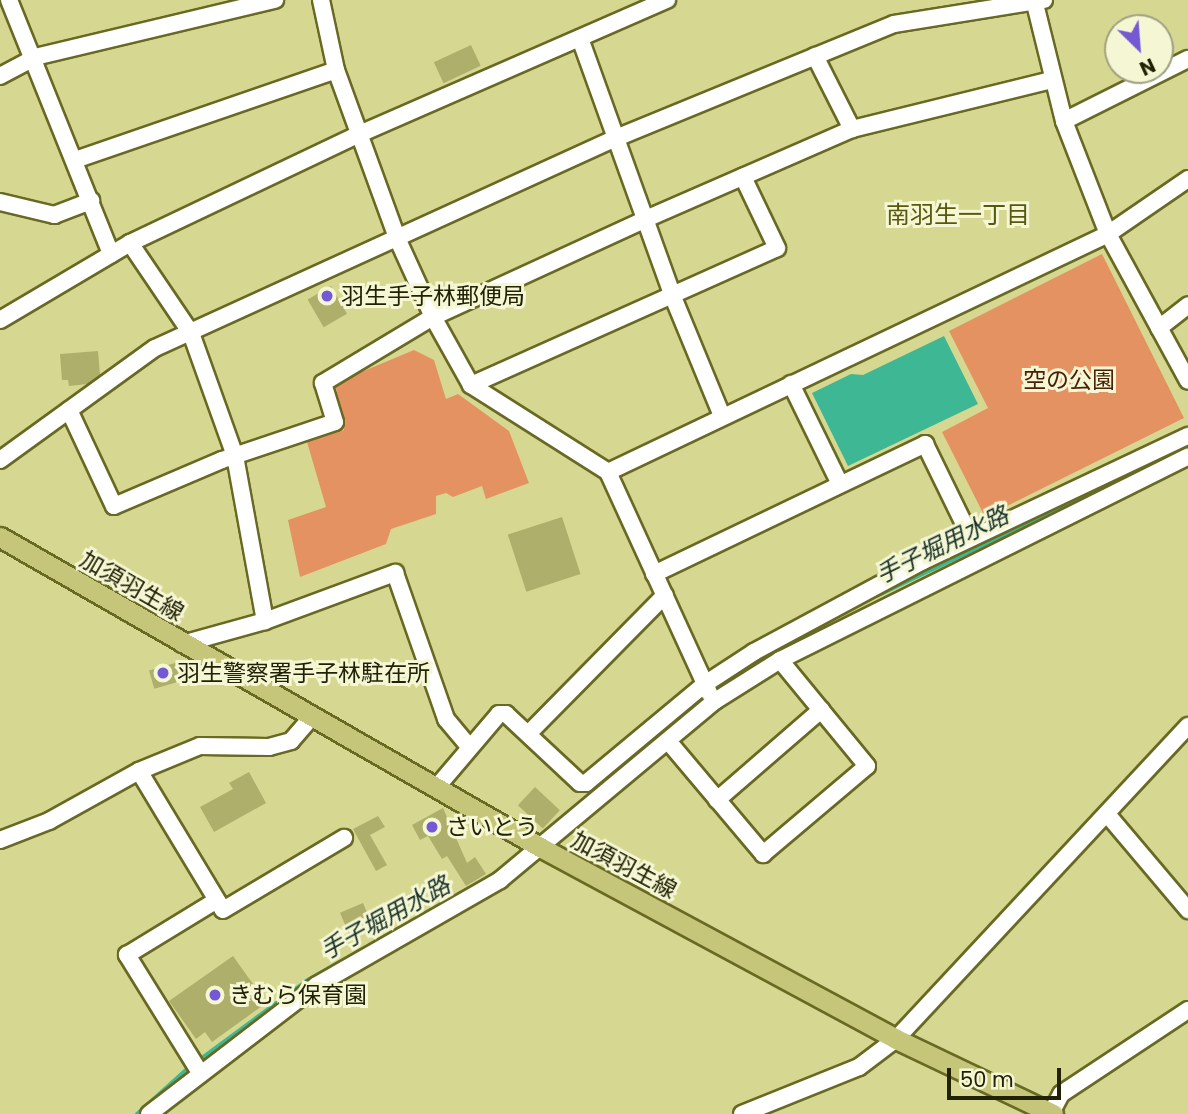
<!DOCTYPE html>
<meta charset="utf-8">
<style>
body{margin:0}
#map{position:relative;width:1188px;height:1114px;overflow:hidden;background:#d6d891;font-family:Poppins,"Noto Sans JP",sans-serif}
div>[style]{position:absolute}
.green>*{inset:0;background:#e59262}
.water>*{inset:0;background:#3eb894}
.stream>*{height:4.5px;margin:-2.25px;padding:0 2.25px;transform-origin:2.25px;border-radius:2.25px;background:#3eb894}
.building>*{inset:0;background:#aeaf6a;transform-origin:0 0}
.roads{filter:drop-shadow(2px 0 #686923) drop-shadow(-2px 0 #686923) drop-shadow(0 2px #686923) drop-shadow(0 -2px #686923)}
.minor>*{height:16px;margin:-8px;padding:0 8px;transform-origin:8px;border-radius:8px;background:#fff}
.major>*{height:19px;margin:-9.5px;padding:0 9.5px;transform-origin:9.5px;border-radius:9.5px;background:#c6c67a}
.dots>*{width:19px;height:19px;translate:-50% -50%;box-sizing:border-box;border:4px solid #f5f6d4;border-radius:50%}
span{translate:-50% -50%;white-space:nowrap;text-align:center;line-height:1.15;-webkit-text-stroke:6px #f5f6d4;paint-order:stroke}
.poi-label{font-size:23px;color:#212104}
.left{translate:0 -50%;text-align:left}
.park-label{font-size:23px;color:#492106}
.street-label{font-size:23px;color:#212104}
.neighbourhood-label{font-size:24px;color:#58580e}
.water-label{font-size:24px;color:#163027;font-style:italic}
.north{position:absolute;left:1104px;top:14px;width:70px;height:70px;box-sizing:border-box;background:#f5f6d4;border:2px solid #a0a181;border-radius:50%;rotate:155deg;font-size:19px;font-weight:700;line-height:28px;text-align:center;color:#212104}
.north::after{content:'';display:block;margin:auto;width:24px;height:32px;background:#7559d4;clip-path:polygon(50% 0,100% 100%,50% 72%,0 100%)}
.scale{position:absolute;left:947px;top:1068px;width:114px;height:32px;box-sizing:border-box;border:4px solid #212104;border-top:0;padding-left:9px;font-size:21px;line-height:24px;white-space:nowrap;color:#212104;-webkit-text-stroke:5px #f5f6d4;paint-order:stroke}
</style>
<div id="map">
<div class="green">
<i style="clip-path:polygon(1102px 254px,1184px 418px,985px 517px,942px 432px,988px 408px,949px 331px)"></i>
<i style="clip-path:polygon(414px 350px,434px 360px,446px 399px,458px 394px,509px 431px,529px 483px,486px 499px,482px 486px,453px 497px,446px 493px,436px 496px,436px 514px,391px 529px,386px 544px,300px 577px,288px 520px,326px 507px,307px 442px,344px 430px,335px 383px)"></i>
</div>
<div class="water">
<i style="clip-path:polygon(944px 336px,978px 404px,848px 466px,812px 393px,851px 374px,863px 375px)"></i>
</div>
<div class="stream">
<i style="left:876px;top:595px;width:346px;rotate:-25.5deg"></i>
<i style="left:741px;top:669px;width:76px;rotate:-29.3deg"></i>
<i style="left:717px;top:686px;width:21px;rotate:-35deg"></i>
<i style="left:598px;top:786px;width:134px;rotate:-39.9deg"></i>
<i style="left:489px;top:878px;width:33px;rotate:-39deg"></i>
<i style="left:199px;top:1060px;width:133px;rotate:-36.4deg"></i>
<i style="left:306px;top:981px;width:110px;rotate:-29.4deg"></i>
<i style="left:137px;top:1114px;width:69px;rotate:-42deg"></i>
</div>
<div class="building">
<i style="left:471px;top:45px;width:23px;height:41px;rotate:65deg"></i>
<i style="left:331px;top:286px;width:32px;height:27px;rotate:60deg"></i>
<i style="clip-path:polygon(98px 351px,100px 375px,87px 384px,69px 386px,68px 380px,62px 380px,60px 354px)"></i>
<i style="left:562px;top:517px;width:60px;height:57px;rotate:72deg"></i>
<i style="left:175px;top:663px;width:19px;height:27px;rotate:74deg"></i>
<i style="clip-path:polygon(249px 772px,266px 803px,214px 832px,200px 807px,233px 789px,229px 783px)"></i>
<i style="left:535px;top:787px;width:34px;height:25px;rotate:43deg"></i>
<i style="clip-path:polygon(443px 808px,467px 863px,475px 857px,486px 874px,466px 886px,447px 856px,442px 859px,428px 836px,420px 840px,412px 825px)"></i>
<i style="clip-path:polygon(378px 816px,385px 827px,370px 835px,387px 865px,376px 871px,353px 829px)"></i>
<i style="left:363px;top:903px;width:25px;height:25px;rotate:67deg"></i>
<i style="clip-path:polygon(233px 956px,253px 984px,248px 988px,262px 1006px,212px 1042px,205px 1032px,196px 1039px,169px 1001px)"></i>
</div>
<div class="roads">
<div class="minor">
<i style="left:9px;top:0;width:274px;rotate:68.1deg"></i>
<i style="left:321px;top:0;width:72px;rotate:77.9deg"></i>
<i style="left:336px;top:70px;width:179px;rotate:70deg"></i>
<i style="left:397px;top:238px;width:87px;rotate:65.5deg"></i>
<i style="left:433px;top:317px;width:78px;rotate:60.8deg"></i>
<i style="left:471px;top:385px;width:162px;rotate:32.4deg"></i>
<i style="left:608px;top:472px;width:243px;rotate:65.4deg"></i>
<i style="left:581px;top:41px;width:272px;rotate:70.2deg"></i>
<i style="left:673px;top:297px;width:129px;rotate:67.6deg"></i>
<i style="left:815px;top:56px;width:82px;rotate:63.1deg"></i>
<i style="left:0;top:76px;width:40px;rotate:-28deg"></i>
<i style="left:35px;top:57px;width:247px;rotate:-13.4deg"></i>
<i style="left:1064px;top:121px;width:139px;rotate:-26.6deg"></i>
<i style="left:75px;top:160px;width:276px;rotate:-19deg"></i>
<i style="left:1188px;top:179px;width:97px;rotate:145.5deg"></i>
<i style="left:1108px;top:234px;width:167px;rotate:61.4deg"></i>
<i style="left:0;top:202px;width:56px;rotate:13.5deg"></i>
<i style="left:54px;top:215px;width:40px;rotate:-21deg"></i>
<i style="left:130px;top:243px;width:109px;rotate:55.9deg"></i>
<i style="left:191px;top:333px;width:131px;rotate:70.3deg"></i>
<i style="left:235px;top:456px;width:168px;rotate:79.7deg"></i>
<i style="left:265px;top:621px;width:86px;rotate:164.5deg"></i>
<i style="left:0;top:320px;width:151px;rotate:-30.6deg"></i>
<i style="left:130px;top:243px;width:257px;rotate:-25.4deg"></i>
<i style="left:362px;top:133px;width:333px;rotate:-23.6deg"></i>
<i style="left:1159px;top:328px;width:37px;rotate:-38deg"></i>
<i style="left:791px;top:384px;width:111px;rotate:63.9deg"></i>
<i style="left:471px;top:385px;width:335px;rotate:-24.1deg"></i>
<i style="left:777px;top:248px;width:79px;rotate:-115.6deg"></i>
<i style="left:69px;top:410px;width:106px;rotate:64.9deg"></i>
<i style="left:114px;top:506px;width:117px;rotate:-23.1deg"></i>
<i style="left:222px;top:460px;width:119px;rotate:-18.6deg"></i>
<i style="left:335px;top:422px;width:41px;rotate:-107.1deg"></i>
<i style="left:323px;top:383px;width:128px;rotate:-31deg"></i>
<i style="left:433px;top:317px;width:234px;rotate:-24.7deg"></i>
<i style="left:646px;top:219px;width:225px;rotate:-23.6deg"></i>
<i style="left:852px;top:129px;width:206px;rotate:-13.8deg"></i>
<i style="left:0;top:460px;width:191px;rotate:-35.9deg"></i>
<i style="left:155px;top:348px;width:507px;rotate:-24.49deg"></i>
<i style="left:616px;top:138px;width:300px;rotate:-22.3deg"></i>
<i style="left:894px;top:24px;width:152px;rotate:-9.1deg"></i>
<i style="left:608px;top:472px;width:554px;rotate:-25.45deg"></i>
<i style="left:1108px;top:234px;width:121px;rotate:-111.3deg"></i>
<i style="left:1064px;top:121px;width:125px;rotate:-103.9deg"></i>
<i style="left:654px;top:574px;width:301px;rotate:-25.6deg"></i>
<i style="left:925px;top:444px;width:93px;rotate:64deg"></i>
<i style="left:265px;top:621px;width:139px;rotate:-20.3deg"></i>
<i style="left:395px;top:573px;width:155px;rotate:70.7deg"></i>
<i style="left:446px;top:719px;width:35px;rotate:50deg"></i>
<i style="left:528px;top:734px;width:195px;rotate:-45.4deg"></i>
<i style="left:668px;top:741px;width:148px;rotate:49.9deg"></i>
<i style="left:763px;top:854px;width:136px;rotate:-40.2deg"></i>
<i style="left:867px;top:766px;width:137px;rotate:-129.4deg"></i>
<i style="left:139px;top:771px;width:162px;rotate:58.9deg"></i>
<i style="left:223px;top:910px;width:141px;rotate:-30.8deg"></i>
<i style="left:436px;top:788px;width:97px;rotate:-49.6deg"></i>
<i style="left:499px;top:714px;width:7px"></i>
<i style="left:506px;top:714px;width:101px;rotate:43deg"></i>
<i style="left:580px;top:783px;width:6px"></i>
<i style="left:586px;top:783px;width:155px;rotate:-39.8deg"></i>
<i style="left:705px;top:684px;width:59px;rotate:-33.1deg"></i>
<i style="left:754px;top:652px;width:192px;rotate:-28.3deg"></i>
<i style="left:923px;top:561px;width:293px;rotate:-25.3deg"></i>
<i style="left:717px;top:800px;width:138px;rotate:-40.9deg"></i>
<i style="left:1107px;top:814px;width:126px;rotate:49.8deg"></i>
<i style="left:0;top:840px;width:53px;rotate:-21.2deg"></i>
<i style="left:49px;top:821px;width:103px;rotate:-29.1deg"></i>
<i style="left:139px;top:771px;width:66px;rotate:-22.3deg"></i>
<i style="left:200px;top:746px;width:69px;rotate:0.8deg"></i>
<i style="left:269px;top:747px;width:23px;rotate:-15deg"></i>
<i style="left:291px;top:741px;width:32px;rotate:-49deg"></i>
<i style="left:199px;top:1071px;width:137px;rotate:-121.8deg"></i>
<i style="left:127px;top:955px;width:105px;rotate:-31.4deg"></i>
<i style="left:1051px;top:1113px;width:21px;rotate:-62deg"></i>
<i style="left:1061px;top:1094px;width:152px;rotate:-33.5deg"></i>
<i style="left:149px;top:1114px;width:212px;rotate:-37.5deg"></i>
<i style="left:317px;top:985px;width:211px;rotate:-29.8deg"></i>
<i style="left:500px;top:880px;width:280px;rotate:-39.8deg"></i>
<i style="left:715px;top:701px;width:77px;rotate:-32.2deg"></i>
<i style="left:780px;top:660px;width:456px;rotate:-26.5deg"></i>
<i style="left:742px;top:1114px;width:126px;rotate:-21.9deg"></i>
<i style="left:859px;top:1067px;width:46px;rotate:-37.1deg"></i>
<i style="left:896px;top:1039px;width:428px;rotate:-47deg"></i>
</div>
<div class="major">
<i style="left:0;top:537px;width:623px;rotate:29.86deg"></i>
<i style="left:540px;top:847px;width:404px;rotate:28.3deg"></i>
<i style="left:896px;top:1039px;width:174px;rotate:25.5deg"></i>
</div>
</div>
<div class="dots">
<i style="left:327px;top:296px;background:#7559d4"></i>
<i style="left:163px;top:673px;background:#7559d4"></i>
<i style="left:432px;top:827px;background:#7559d4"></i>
<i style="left:215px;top:995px;background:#7559d4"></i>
</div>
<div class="poi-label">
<span class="left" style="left:341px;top:296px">羽生手子林郵便局</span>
<span class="left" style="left:177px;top:673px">羽生警察署手子林駐在所</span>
<span class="left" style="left:446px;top:827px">さいとう</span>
<span class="left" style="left:229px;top:995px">きむら保育園</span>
</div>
<div class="park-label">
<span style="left:1069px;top:380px">空の公園</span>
</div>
<div class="street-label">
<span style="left:132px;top:586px;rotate:30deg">加須羽生線</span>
<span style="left:624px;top:865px;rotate:28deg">加須羽生線</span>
</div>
<div class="neighbourhood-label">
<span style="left:958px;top:215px">南羽生一丁目</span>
</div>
<div class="water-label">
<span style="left:942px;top:545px;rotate:-26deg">手子堀用水路</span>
<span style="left:385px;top:918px;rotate:-29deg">手子堀用水路</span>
</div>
<div class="north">N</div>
<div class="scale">50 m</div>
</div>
